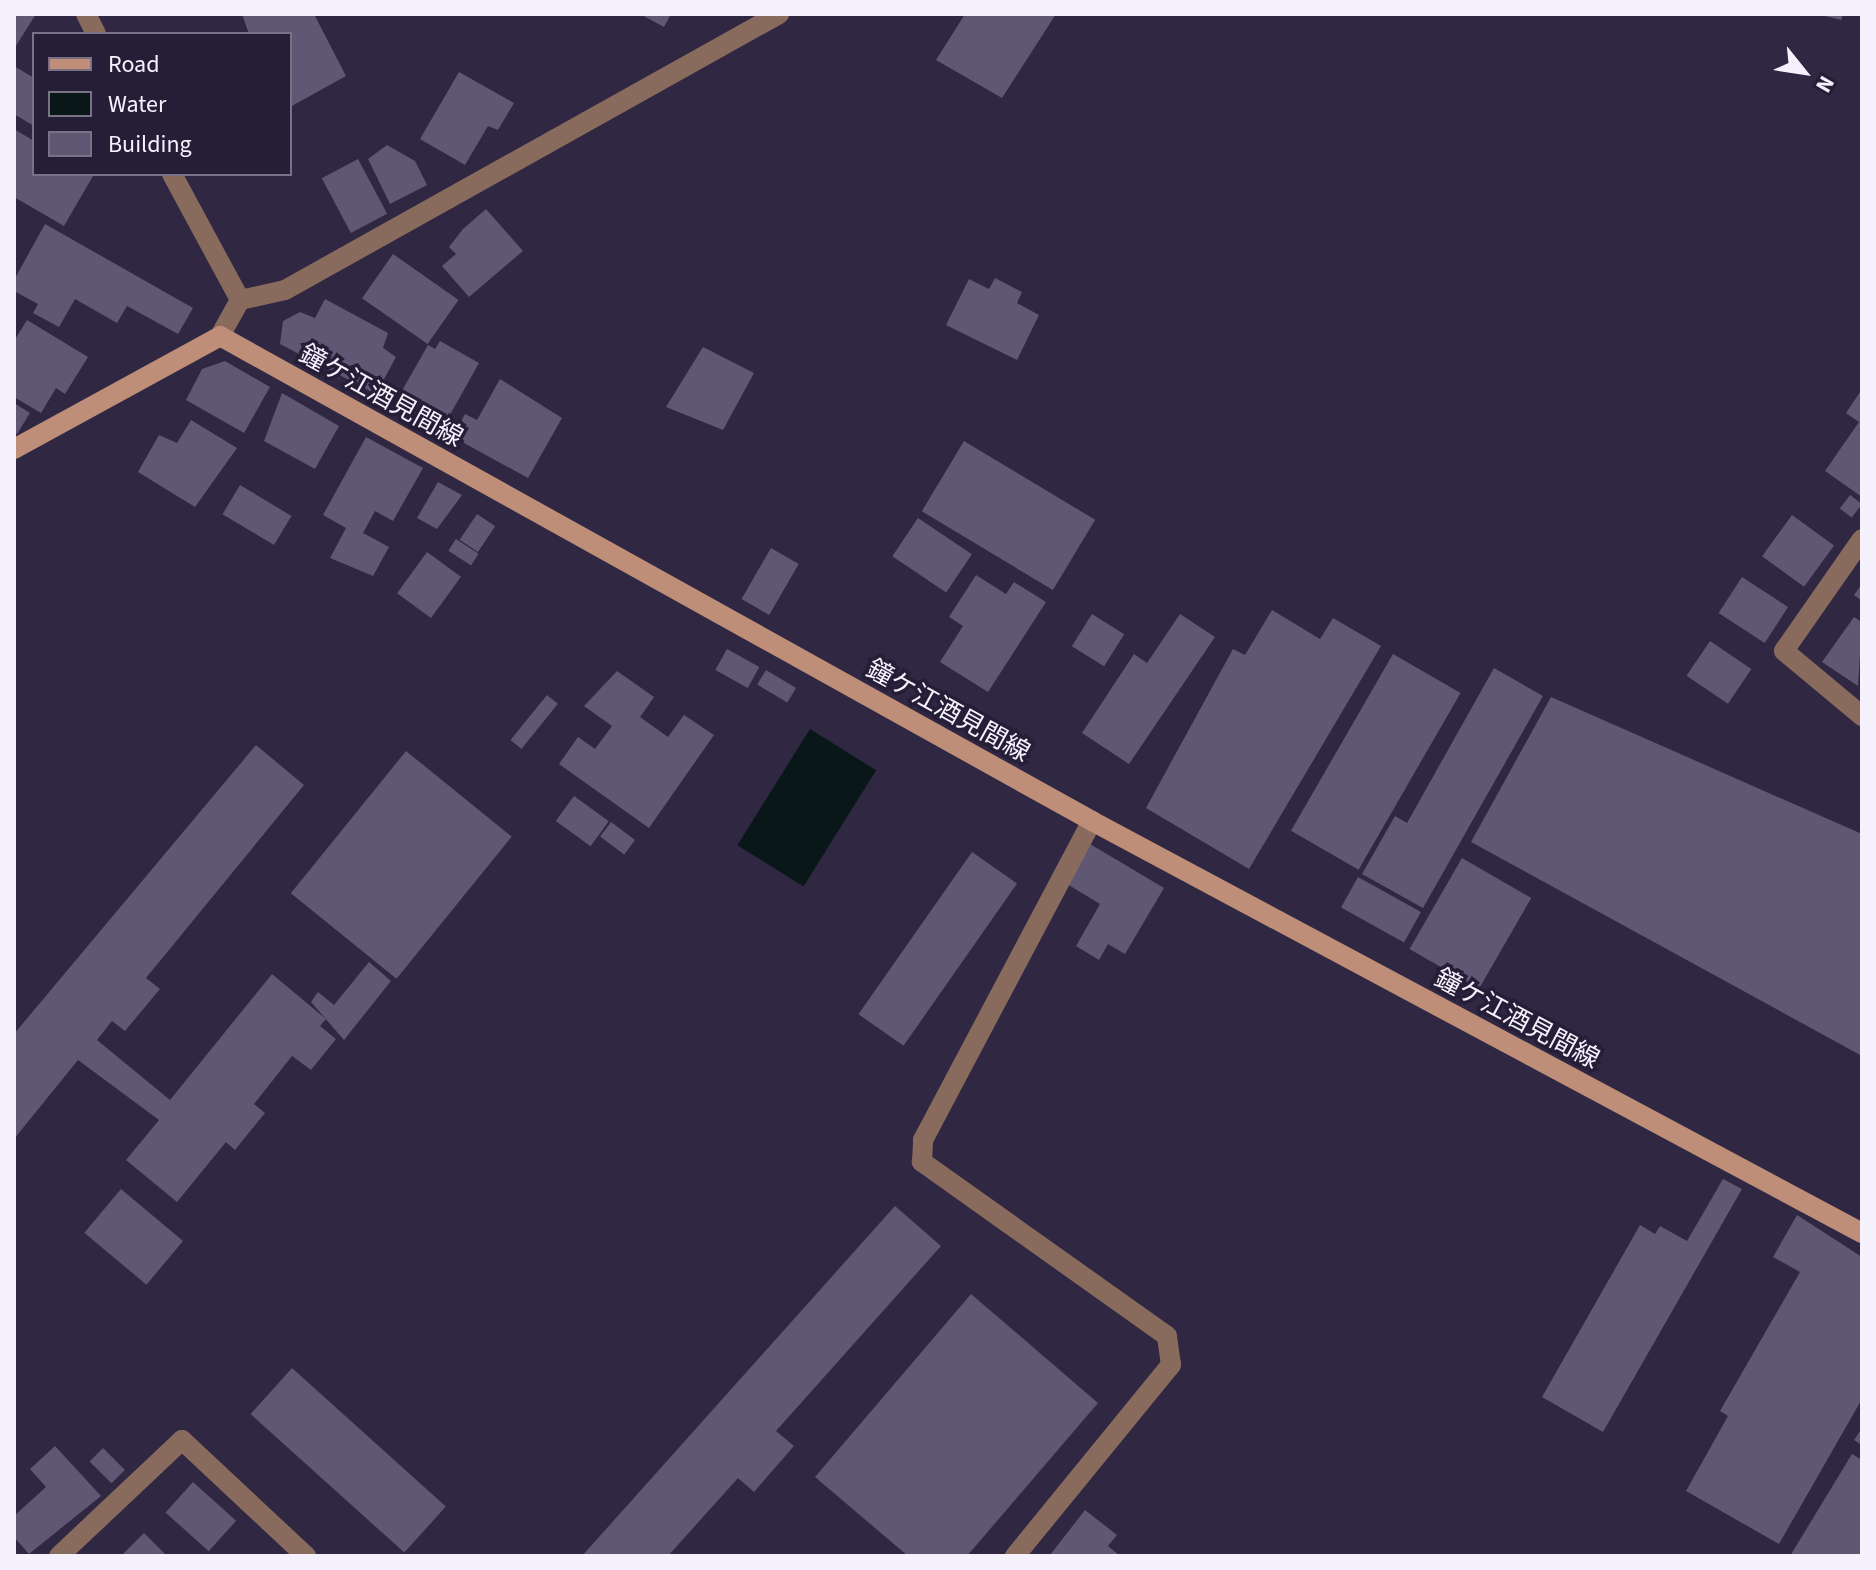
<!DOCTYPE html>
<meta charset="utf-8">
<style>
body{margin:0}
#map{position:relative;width:1876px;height:1570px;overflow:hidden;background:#302742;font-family:"Source Sans 3","Noto Sans JP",sans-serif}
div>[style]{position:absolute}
.water>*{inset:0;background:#091719;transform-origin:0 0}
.building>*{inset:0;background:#605774;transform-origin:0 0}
.minor>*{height:20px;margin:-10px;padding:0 10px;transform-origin:10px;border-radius:10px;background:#896b5e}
.tertiary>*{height:20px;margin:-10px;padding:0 10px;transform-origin:10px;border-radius:10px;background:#896b5e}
.secondary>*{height:20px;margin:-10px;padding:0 10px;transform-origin:10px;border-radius:10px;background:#be8e78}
span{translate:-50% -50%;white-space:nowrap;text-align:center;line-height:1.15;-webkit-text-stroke:7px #261d37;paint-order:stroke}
.street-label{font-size:26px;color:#f5f2fd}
.frame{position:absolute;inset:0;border:16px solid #f5f2fd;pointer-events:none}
.legend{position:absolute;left:32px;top:32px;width:260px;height:144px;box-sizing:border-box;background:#261d37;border:2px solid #797286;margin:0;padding:10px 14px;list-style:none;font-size:24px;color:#f5f2fd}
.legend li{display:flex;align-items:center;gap:16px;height:40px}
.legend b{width:40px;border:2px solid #797286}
.north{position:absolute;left:1764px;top:32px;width:80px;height:80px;-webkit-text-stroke:6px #261d37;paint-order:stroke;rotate:120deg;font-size:22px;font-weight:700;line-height:32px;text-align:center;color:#f5f2fd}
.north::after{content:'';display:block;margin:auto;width:28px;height:36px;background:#f5f2fd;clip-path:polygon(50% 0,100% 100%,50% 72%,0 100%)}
</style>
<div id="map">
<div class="water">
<i style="left:810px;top:729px;width:78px;height:137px;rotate:32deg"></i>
</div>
<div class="building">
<i style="clip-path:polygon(14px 14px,36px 14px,14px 49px)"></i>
<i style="clip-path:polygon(242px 14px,314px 14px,346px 76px,290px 107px,290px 34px,249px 34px)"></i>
<i style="clip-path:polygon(640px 14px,671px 14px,664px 27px)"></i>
<i style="clip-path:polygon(965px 14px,1056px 14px,1002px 98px,936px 60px)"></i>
<i style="clip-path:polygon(1817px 14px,1843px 14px,1841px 20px)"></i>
<i style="clip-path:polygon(14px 66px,34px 78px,34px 126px,14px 114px)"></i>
<i style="clip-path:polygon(459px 72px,514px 103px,498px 130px,488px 126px,465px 165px,420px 139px)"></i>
<i style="clip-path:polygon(14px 129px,34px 141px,34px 174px,93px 176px,64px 226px,14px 197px)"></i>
<i style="clip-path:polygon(387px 145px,415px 161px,427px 185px,390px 204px,368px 159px)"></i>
<i style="left:358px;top:159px;width:62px;height:41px;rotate:62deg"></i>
<i style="clip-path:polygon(486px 209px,523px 251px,469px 297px,442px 266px,456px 254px,449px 247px,463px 229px)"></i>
<i style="clip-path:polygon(45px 224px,193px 308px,178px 334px,127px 306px,117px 323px,75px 299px,59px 327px,33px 313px,38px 304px,14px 291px,14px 280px)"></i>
<i style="left:393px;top:254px;width:80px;height:54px;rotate:35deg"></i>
<i style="clip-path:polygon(995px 278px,1022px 292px,1017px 303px,1039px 315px,1017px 360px,946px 325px,969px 279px,989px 289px)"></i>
<i style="clip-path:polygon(325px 299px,388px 333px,383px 348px,396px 357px,376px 394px,280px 344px,283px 321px,300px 312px,315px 318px)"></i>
<i style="clip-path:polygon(27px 320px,88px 357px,65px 394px,56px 388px,41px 413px,14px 397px,14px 341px)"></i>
<i style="clip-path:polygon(440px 341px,479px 363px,442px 429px,395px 403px,428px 345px,435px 349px)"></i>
<i style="clip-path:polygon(703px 347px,754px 373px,723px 430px,666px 407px)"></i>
<i style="clip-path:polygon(225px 361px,270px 387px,244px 433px,186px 400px,202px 369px)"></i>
<i style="clip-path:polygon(500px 379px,562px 418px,528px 478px,453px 437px,465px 414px,477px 420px)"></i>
<i style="clip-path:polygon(1862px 389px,1862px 497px,1825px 471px,1859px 422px,1846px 413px)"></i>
<i style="clip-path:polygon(282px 393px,339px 426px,315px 469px,264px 441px)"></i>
<i style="clip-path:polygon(14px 403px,30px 413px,17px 434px,14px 432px)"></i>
<i style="clip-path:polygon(191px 420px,237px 448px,195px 507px,138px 472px,159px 435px,177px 443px)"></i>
<i style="clip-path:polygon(366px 437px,423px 468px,393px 521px,375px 511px,363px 533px,389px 547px,373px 576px,330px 558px,346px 528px,323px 515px)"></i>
<i style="left:964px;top:441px;width:153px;height:82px;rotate:31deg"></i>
<i style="clip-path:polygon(438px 482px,462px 495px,437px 529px,417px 518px)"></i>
<i style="left:240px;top:485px;width:60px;height:34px;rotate:31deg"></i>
<i style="left:1850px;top:495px;width:15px;height:17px;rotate:37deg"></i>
<i style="left:477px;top:514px;width:22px;height:31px;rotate:34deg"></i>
<i style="left:1792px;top:515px;width:52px;height:51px;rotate:36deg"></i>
<i style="left:918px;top:518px;width:65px;height:46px;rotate:34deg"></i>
<i style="left:456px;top:539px;width:27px;height:14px;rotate:33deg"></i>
<i style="left:771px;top:548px;width:32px;height:59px;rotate:30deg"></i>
<i style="left:427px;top:552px;width:42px;height:51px;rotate:36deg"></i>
<i style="clip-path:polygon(976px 575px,1006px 594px,1014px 582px,1046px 602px,988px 692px,940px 662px,963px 626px,949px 617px)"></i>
<i style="left:1742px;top:577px;width:55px;height:43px;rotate:33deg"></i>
<i style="clip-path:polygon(1862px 584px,1862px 601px,1854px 595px)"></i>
<i style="clip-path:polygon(1272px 610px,1320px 639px,1333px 618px,1381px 646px,1249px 869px,1146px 808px,1233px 649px,1245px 655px)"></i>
<i style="left:1092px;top:614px;width:38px;height:38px;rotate:32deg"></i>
<i style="clip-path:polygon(1180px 614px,1215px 637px,1129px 764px,1082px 733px,1134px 654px,1147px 663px)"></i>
<i style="clip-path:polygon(1854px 617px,1862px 622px,1858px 686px,1822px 662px)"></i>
<i style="left:1710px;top:641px;width:50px;height:42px;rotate:34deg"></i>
<i style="left:727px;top:649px;width:37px;height:24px;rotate:29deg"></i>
<i style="left:1393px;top:654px;width:78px;height:204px;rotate:30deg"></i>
<i style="clip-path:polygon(1494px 668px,1543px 696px,1423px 908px,1362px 874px,1395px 816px,1407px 823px)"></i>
<i style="left:766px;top:670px;width:35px;height:17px;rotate:31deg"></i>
<i style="clip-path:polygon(617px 671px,654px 697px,640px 717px,668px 737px,684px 715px,714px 735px,649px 828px,559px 764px,578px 737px,595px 749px,612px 726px,584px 706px)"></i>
<i style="left:547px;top:695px;width:14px;height:58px;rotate:39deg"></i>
<i style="clip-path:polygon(1551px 697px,1862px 834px,1862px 1056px,1471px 842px)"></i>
<i style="clip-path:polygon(256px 745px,304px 785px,146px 978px,160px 989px,125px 1031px,112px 1021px,97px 1040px,170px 1100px,272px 974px,326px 1019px,320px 1026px,336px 1039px,311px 1070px,292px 1056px,254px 1104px,265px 1113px,235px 1150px,226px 1142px,177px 1202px,126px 1160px,159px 1120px,78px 1060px,14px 1139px,14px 1034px)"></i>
<i style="left:406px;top:751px;width:136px;height:183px;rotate:39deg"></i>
<i style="left:574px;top:796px;width:43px;height:31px;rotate:36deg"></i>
<i style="left:611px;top:822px;width:30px;height:18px;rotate:37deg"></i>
<i style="clip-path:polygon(1090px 844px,1164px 888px,1125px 954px,1108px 944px,1099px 960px,1076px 946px,1100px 904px,1067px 884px)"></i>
<i style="left:972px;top:852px;width:55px;height:198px;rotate:35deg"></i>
<i style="left:1462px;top:858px;width:80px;height:105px;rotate:30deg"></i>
<i style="left:1358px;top:877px;width:72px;height:35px;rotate:29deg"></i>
<i style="clip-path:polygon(369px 962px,391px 981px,344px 1040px,311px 1002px,318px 992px,334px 1005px)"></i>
<i style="clip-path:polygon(1723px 1179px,1742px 1189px,1603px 1432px,1542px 1397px,1640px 1225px,1655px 1234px,1660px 1226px,1687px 1241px)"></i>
<i style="left:121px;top:1189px;width:81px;height:57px;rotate:40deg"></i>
<i style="clip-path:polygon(895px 1206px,941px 1246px,776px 1431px,794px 1446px,754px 1492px,738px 1478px,668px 1556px,582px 1556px)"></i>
<i style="clip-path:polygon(1797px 1215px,1862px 1257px,1862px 1399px,1779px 1544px,1686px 1491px,1728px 1416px,1720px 1411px,1800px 1272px,1773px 1257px)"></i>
<i style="clip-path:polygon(971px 1294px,1098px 1403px,967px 1556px,908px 1556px,815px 1477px)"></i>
<i style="left:292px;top:1368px;width:207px;height:62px;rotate:42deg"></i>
<i style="clip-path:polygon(1862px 1428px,1862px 1445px,1854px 1440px)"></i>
<i style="clip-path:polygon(55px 1446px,101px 1496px,29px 1554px,14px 1537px,14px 1516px,46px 1487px,30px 1469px)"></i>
<i style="left:103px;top:1448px;width:31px;height:19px;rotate:45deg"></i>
<i style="clip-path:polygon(1852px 1454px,1862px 1460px,1862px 1556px,1790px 1556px)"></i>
<i style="left:193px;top:1482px;width:58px;height:41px;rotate:42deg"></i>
<i style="clip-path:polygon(1085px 1510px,1117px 1535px,1108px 1546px,1120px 1556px,1050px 1555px)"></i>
<i style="clip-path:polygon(144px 1533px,167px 1556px,121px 1556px)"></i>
</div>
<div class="minor">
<i style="left:220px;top:336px;width:41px;rotate:-60.9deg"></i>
<i style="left:240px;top:300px;width:46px;rotate:-12.5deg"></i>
<i style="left:285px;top:290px;width:566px;rotate:-29.19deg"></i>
<i style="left:1862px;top:539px;width:136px;rotate:124.9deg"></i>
<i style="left:1784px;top:651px;width:102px;rotate:39.8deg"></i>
<i style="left:59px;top:1556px;width:169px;rotate:-43.3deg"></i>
<i style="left:182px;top:1440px;width:170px;rotate:43.1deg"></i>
<i style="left:1015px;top:1556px;width:247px;rotate:-50.8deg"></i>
<i style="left:1171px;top:1365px;width:29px;rotate:-98deg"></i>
<i style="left:1167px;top:1336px;width:301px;rotate:-144.6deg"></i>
<i style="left:922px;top:1162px;width:22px;rotate:-87deg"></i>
<i style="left:923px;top:1140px;width:361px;rotate:-62.1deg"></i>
</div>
<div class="tertiary">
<i style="left:86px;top:14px;width:22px;rotate:63deg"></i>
<i style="left:172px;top:174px;width:143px;rotate:61.6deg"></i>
</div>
<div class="secondary">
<i style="left:14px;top:449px;width:235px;rotate:-28.7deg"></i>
<i style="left:220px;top:336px;width:998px;rotate:29.08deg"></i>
<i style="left:1092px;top:821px;width:873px;rotate:28.15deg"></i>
</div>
<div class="street-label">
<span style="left:381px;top:396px;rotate:29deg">鐘ケ江酒見間線</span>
<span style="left:948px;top:711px;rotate:29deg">鐘ケ江酒見間線</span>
<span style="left:1517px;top:1019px;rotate:28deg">鐘ケ江酒見間線</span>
</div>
<div class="frame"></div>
<ul class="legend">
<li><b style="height:10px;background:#be8e78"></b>Road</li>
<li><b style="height:22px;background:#091719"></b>Water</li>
<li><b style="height:22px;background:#605774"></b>Building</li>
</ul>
<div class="north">N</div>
</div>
